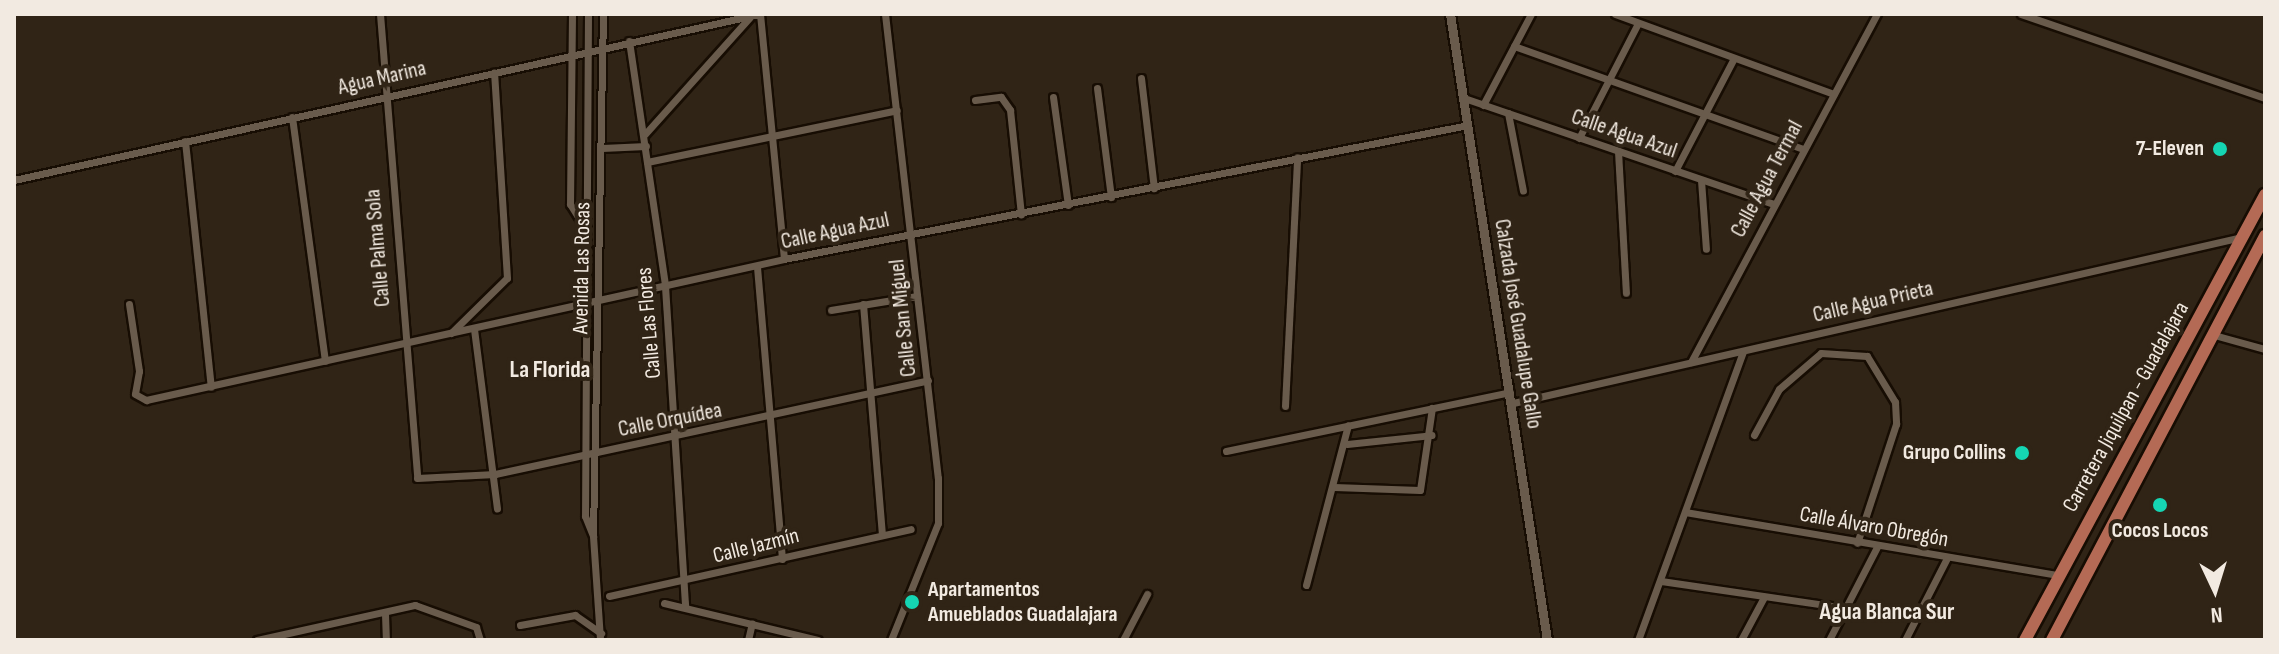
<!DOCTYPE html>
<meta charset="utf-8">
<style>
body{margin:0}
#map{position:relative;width:2279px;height:654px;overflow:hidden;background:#302416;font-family:"Sofia Sans Condensed",sans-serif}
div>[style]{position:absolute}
.roads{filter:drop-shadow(2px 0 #170d03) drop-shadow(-2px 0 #170d03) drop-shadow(0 2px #170d03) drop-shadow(0 -2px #170d03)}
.minor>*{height:7px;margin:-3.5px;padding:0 3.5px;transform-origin:3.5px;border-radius:3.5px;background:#695b4c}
.tertiary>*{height:9px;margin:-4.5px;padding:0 4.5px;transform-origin:4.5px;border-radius:4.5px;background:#695b4c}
.trunk>*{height:12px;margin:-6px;padding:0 6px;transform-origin:6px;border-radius:6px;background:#b46a55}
.dots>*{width:22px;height:22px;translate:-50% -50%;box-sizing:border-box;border:4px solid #302416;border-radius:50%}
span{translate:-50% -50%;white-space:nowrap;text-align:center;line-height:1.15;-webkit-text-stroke:8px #302416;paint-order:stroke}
.street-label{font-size:22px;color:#f2eae1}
.poi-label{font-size:22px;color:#f2eae1;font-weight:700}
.right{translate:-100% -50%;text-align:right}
.left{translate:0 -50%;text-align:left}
.neighbourhood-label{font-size:24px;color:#f2eae1;font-weight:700}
.frame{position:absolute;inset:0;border:16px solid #f2eae1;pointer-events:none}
.north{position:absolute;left:2175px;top:550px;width:80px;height:80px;-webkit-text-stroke:6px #302416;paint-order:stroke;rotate:176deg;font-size:22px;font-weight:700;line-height:32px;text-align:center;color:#f2eae1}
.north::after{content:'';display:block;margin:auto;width:28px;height:36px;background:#f2eae1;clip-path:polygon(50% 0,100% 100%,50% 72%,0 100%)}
</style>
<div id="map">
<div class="roads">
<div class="minor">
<i style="left:380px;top:14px;width:465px;rotate:85.4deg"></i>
<i style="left:417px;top:478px;width:78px;rotate:-2.9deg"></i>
<i style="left:495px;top:474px;width:443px;rotate:-12.2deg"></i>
<i style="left:572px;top:14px;width:190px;rotate:90.6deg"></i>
<i style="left:570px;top:204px;width:25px;rotate:58deg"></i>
<i style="left:588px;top:14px;width:502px;rotate:90.34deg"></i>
<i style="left:585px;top:516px;width:22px;rotate:68deg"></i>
<i style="left:593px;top:536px;width:104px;rotate:86.1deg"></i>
<i style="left:760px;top:14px;width:246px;rotate:84.4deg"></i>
<i style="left:885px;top:14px;width:467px;rotate:83.5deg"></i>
<i style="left:938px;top:478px;width:45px;rotate:90deg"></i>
<i style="left:938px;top:523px;width:126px;rotate:111.9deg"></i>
<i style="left:1615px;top:14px;width:233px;rotate:20.1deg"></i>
<i style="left:2021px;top:14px;width:258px;rotate:19deg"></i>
<i style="left:629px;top:41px;width:248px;rotate:81.6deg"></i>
<i style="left:665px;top:286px;width:320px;rotate:86.4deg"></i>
<i style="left:1514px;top:46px;width:307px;rotate:19.6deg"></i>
<i style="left:1141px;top:78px;width:111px;rotate:83.3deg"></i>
<i style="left:1097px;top:88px;width:110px;rotate:82.7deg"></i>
<i style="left:1053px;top:97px;width:109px;rotate:82.1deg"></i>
<i style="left:1464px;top:98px;width:327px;rotate:18.9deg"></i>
<i style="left:975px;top:100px;width:26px;rotate:-7deg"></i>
<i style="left:1001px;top:97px;width:16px;rotate:55deg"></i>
<i style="left:1010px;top:110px;width:105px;rotate:84deg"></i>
<i style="left:1483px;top:105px;width:103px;rotate:-62.2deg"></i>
<i style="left:1508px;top:113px;width:79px;rotate:79.1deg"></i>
<i style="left:292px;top:117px;width:246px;rotate:82.3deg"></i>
<i style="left:645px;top:134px;width:157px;rotate:-48.1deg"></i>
<i style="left:1579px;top:138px;width:129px;rotate:-62.8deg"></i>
<i style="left:185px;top:141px;width:247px;rotate:84deg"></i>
<i style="left:602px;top:148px;width:44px;rotate:-2.6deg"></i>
<i style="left:1618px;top:151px;width:142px;rotate:86.8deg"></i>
<i style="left:647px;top:162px;width:255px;rotate:-11.7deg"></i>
<i style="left:1675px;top:171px;width:127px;rotate:-62.4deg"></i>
<i style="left:14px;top:180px;width:763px;rotate:-12.56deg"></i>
<i style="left:1701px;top:180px;width:69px;rotate:85.9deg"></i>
<i style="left:757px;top:267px;width:293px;rotate:85.1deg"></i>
<i style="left:129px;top:304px;width:68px;rotate:81.5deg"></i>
<i style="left:139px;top:371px;width:23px;rotate:100deg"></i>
<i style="left:135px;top:394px;width:13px;rotate:29deg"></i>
<i style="left:146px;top:400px;width:653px;rotate:-12.46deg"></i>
<i style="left:784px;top:259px;width:697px;rotate:-11.08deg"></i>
<i style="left:863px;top:304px;width:231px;rotate:85.3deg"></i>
<i style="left:831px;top:310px;width:87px;rotate:-9.2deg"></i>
<i style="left:474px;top:329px;width:181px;rotate:82.7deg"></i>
<i style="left:451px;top:333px;width:78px;rotate:-44.5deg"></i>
<i style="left:507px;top:278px;width:206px;rotate:-93.6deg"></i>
<i style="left:2214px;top:335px;width:53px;rotate:15.4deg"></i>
<i style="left:1691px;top:362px;width:395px;rotate:-61.9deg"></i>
<i style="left:1513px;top:403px;width:748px;rotate:-12.83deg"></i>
<i style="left:1285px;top:406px;width:249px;rotate:-87.2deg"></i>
<i style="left:1754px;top:435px;width:52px;rotate:-61.5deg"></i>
<i style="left:1779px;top:389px;width:55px;rotate:-40.6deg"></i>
<i style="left:1821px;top:353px;width:46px;rotate:3.7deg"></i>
<i style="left:1867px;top:356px;width:54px;rotate:58.7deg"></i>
<i style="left:1895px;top:402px;width:22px;rotate:87deg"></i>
<i style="left:1896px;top:424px;width:125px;rotate:108.1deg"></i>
<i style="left:1347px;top:444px;width:85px;rotate:-6deg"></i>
<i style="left:1226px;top:451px;width:290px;rotate:-11.7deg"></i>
<i style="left:1334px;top:487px;width:86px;rotate:2deg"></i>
<i style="left:1420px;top:490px;width:83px;rotate:-81.7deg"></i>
<i style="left:1685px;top:512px;width:377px;rotate:9.6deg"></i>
<i style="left:593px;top:534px;width:520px;rotate:-88.9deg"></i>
<i style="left:1661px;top:581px;width:186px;rotate:8.3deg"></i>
<i style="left:1306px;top:585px;width:165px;rotate:-75.3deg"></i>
<i style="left:609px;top:596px;width:309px;rotate:-12.5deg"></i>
<i style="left:664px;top:603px;width:158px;rotate:13.5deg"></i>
<i style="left:385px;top:614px;width:26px;rotate:88deg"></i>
<i style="left:520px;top:625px;width:56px;rotate:-10.3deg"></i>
<i style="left:575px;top:615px;width:32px;rotate:35deg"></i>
<i style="left:257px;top:640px;width:162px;rotate:-12.5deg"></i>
<i style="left:415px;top:605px;width:65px;rotate:19.8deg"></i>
<i style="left:476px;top:627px;width:14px;rotate:73deg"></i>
<i style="left:748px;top:640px;width:17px;rotate:-77deg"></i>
<i style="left:1123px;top:640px;width:52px;rotate:-62.4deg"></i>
<i style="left:1638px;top:640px;width:307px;rotate:-70deg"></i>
<i style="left:1741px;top:640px;width:49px;rotate:-61.9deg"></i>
<i style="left:1829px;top:640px;width:105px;rotate:-62.7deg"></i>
<i style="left:1905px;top:640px;width:92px;rotate:-62.9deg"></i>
</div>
<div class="tertiary">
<i style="left:1450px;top:14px;width:633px;rotate:81.19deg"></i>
</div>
<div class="trunk">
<i style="left:2025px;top:640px;width:506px;rotate:-61.66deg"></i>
<i style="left:2052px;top:640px;width:457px;rotate:-62.2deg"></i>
</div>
</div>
<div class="dots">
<i style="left:2220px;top:149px;background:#15d5b3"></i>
<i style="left:2022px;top:453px;background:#15d5b3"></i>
<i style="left:2160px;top:505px;background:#15d5b3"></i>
<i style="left:912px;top:602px;background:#15d5b3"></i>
</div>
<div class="street-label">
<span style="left:382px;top:78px;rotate:-13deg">Agua Marina</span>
<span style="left:1624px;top:134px;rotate:19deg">Calle Agua Azul</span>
<span style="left:1767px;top:179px;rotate:-62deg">Calle Agua Termal</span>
<span style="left:835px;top:231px;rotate:-12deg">Calle Agua Azul</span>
<span style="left:378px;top:248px;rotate:-95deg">Calle Palma Sola</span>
<span style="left:582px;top:268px;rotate:-89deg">Avenida Las Rosas</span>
<span style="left:1873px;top:302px;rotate:-13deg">Calle Agua Prieta</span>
<span style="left:903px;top:318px;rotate:-96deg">Calle San Miguel</span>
<span style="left:649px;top:323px;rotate:-95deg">Calle Las Flores</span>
<span style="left:1518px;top:324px;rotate:81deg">Calzada José Guadalupe Gallo</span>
<span style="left:2126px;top:407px;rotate:-61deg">Carretera Jiquilpan - Guadalajara</span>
<span style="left:670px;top:420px;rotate:-11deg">Calle Orquídea</span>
<span style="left:1874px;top:527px;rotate:10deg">Calle Álvaro Obregón</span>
<span style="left:756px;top:546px;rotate:-14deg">Calle Jazmín</span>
</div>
<div class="poi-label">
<span class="right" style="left:2204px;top:149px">7-Eleven</span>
<span class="right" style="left:2006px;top:453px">Grupo Collins</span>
<span style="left:2160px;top:531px">Cocos Locos</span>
<span class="left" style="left:928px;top:602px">Apartamentos<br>Amueblados Guadalajara</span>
</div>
<div class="neighbourhood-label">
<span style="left:550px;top:370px">La Florida</span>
<span style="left:1887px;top:612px">Agua Blanca Sur</span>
</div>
<div class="frame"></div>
<div class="north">N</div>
</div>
